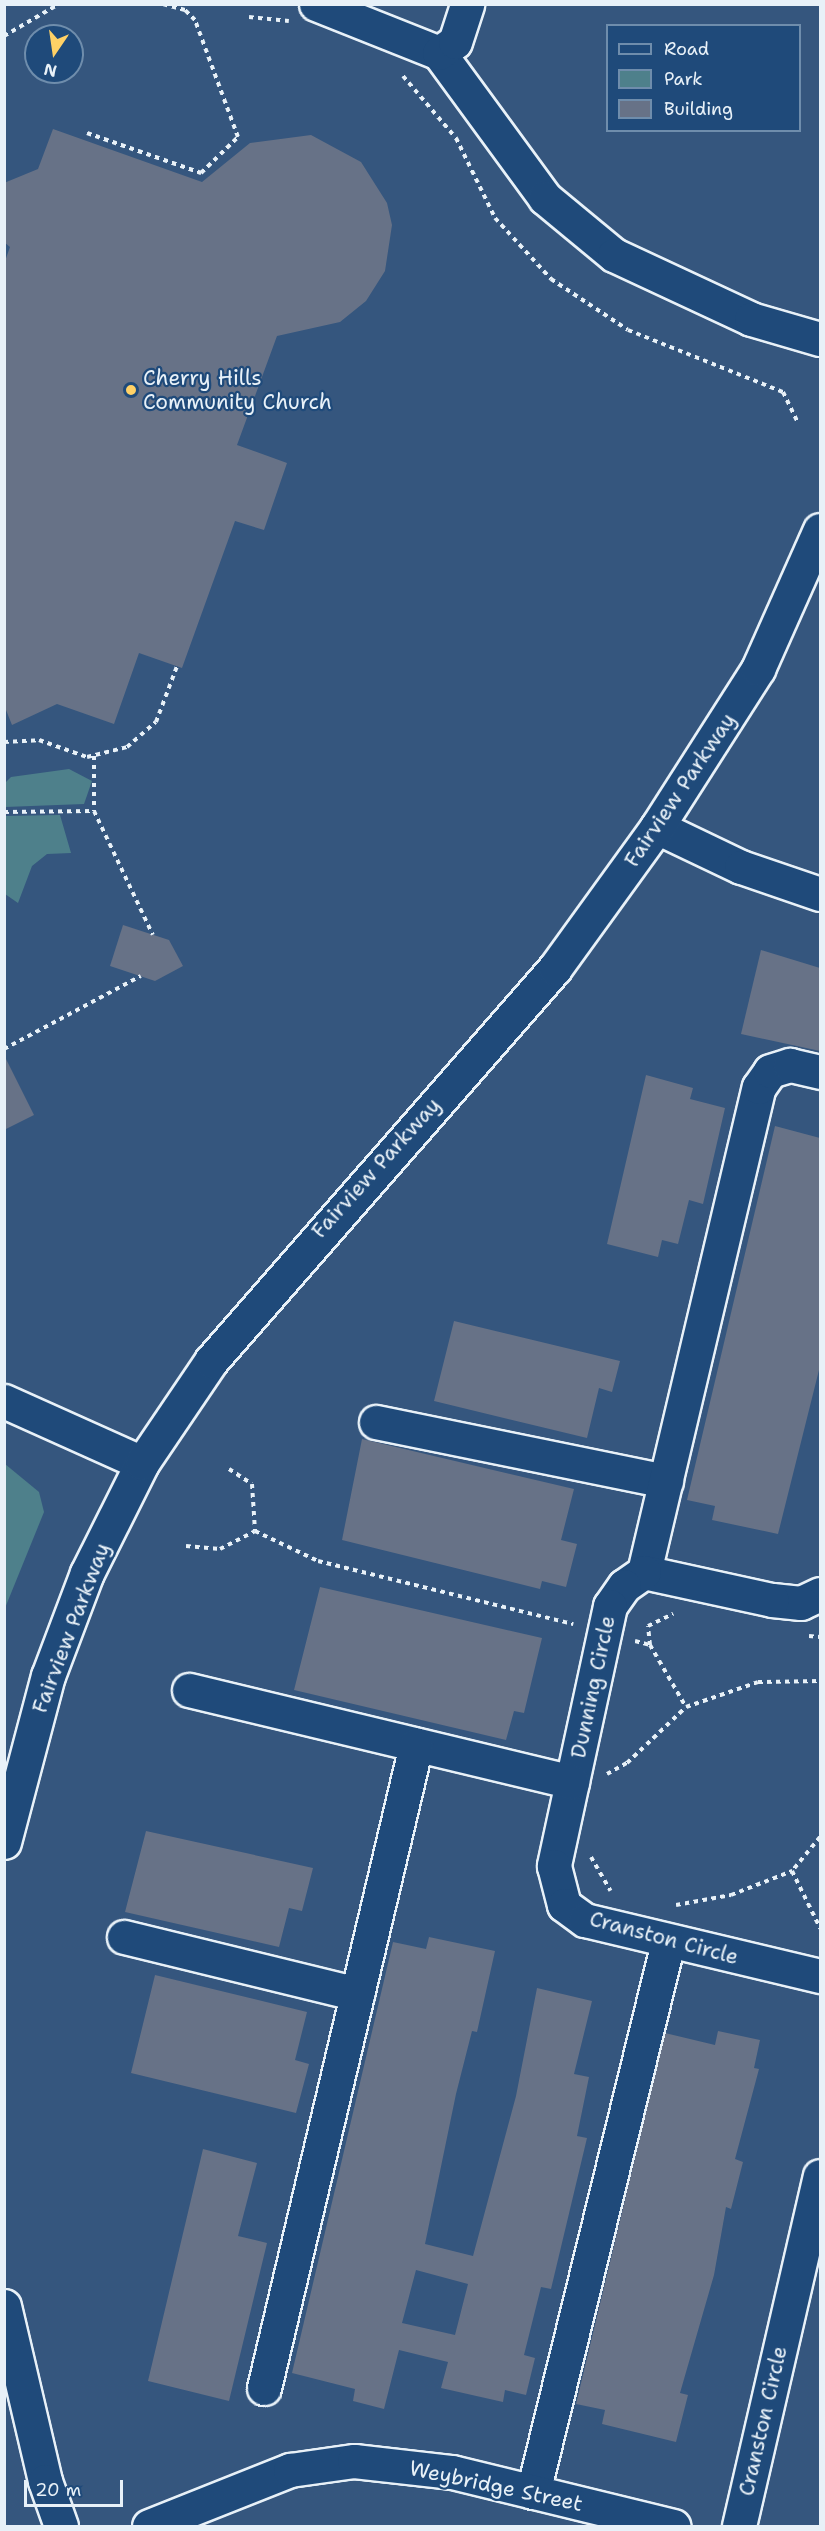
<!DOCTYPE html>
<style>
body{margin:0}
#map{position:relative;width:825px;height:2531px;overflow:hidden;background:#35567e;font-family:"Shantell Sans",sans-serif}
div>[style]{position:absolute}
.green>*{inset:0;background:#4e808b}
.building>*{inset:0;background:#677287}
.path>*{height:4px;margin-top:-2px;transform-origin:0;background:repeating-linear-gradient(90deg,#e8f1f8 0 4.5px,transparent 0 9px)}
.roads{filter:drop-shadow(2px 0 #e8f1f8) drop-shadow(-2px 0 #e8f1f8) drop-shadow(0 2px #e8f1f8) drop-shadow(0 -2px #e8f1f8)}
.minor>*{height:33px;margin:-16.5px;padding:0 16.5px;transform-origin:16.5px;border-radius:16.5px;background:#1f4a7a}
.major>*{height:33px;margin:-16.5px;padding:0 16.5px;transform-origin:16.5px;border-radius:16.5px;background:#1f4a7a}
.dots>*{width:16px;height:16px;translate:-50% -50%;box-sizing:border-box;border:3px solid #1f4a7a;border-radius:50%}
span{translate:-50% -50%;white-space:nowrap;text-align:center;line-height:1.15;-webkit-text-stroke:4.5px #1f4a7a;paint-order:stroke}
.poi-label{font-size:21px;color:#e8f1f8}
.left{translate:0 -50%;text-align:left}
.street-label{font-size:21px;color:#e8f1f8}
.frame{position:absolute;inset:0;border:6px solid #e8f1f8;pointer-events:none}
.legend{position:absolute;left:606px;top:24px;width:195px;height:108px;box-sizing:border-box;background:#1f4a7a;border:2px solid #6f8dac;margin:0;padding:8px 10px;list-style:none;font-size:18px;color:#e8f1f8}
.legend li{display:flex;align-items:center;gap:12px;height:30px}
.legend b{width:30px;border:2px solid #6f8dac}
.north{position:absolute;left:24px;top:24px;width:60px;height:60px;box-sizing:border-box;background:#1f4a7a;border:2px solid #6f8dac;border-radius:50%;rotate:193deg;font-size:16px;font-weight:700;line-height:24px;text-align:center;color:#e8f1f8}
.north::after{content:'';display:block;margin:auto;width:21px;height:27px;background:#ffd166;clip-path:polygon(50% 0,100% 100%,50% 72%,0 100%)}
.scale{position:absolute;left:24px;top:2480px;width:99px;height:27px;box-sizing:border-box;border:3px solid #e8f1f8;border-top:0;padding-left:8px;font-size:18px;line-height:21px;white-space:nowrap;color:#e8f1f8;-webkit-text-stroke:4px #1f4a7a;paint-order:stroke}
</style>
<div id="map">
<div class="green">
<i style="clip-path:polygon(69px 769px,92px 781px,84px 804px,5px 807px,5px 783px,11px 777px)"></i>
<i style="clip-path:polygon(60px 815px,71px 853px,47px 854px,32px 866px,18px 903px,5px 894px,5px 816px)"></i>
<i style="clip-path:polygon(5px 1464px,39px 1492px,44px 1512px,5px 1608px)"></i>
</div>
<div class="building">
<i style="clip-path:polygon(53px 129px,202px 182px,250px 143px,311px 135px,361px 162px,387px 203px,392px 225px,385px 271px,366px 301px,340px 322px,277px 336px,237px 445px,287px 463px,264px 530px,235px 521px,182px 668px,139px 653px,114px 724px,57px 704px,12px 725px,4px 705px,4px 264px,10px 247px,4px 242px,4px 183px,38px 169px)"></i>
<i style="clip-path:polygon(123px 925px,169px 940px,183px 966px,155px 981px,110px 966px)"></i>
<i style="clip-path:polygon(761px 950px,820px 968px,820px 1051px,741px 1034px)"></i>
<i style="clip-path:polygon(4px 1055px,34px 1115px,4px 1130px)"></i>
<i style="clip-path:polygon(646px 1075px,693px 1088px,690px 1099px,725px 1108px,703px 1204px,689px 1200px,678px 1244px,662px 1240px,658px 1257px,607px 1244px)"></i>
<i style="clip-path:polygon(775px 1126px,820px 1138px,820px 1366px,778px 1534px,712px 1520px,715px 1506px,687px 1500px)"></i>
<i style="clip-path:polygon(454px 1321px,620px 1361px,612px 1392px,599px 1388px,587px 1438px,434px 1401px)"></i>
<i style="clip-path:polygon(362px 1439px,574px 1489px,561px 1540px,577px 1544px,566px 1587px,542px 1581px,540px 1589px,342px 1540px)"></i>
<i style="clip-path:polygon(320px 1587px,542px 1638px,524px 1713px,514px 1711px,506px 1740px,294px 1690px)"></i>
<i style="clip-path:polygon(146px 1831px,313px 1868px,302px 1911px,289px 1908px,279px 1947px,125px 1912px)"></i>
<i style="clip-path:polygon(evenodd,429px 1937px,495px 1951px,477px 2032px,472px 2031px,456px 2094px,425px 2244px,473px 2256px,516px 2096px,537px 1988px,592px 2001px,574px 2074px,589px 2077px,577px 2136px,587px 2138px,551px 2289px,541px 2287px,524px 2355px,535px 2358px,526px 2395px,505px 2390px,503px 2402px,441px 2388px,448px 2362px,399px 2350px,384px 2409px,353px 2401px,355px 2389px,292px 2373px,393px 1942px,426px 1949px,429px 1937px,416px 2270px,468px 2284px,455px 2335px,402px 2323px,416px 2270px)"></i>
<i style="clip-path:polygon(155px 1975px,307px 2012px,295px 2060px,309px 2064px,296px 2113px,131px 2073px)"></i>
<i style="clip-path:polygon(718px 2031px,760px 2040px,754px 2068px,759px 2069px,735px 2159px,743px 2162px,731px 2209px,726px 2207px,714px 2275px,680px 2393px,688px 2395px,676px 2442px,602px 2424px,605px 2410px,576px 2404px,665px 2033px,715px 2045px)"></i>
<i style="clip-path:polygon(203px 2149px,257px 2163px,238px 2236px,267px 2243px,229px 2401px,148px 2381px)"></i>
</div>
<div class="path">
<i style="left:249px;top:17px;width:40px;rotate:5.7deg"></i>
<i style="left:4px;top:36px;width:64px;rotate:-30.2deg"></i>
<i style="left:403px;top:76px;width:82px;rotate:49.5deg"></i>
<i style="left:456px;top:138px;width:89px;rotate:64deg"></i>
<i style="left:495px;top:218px;width:83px;rotate:47.4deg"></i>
<i style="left:551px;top:279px;width:92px;rotate:33.5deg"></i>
<i style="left:628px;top:330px;width:167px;rotate:21.8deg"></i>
<i style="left:783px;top:392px;width:32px;rotate:64deg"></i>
<i style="left:87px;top:133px;width:121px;rotate:19.3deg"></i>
<i style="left:201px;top:173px;width:52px;rotate:-44.2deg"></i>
<i style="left:238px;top:137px;width:125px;rotate:-110.2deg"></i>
<i style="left:195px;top:20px;width:14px;rotate:-135deg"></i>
<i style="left:185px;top:10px;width:23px;rotate:-165deg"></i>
<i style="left:4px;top:742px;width:35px;rotate:-3deg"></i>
<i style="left:39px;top:740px;width:51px;rotate:19.5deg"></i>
<i style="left:87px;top:757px;width:41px;rotate:-14deg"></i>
<i style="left:127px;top:747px;width:38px;rotate:-41deg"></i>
<i style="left:156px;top:722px;width:60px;rotate:-69.4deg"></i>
<i style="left:94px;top:756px;width:55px;rotate:90deg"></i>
<i style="left:94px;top:811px;width:137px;rotate:64.6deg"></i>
<i style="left:4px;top:812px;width:90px;rotate:-0.6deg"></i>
<i style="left:4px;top:1049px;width:155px;rotate:-28.1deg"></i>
<i style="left:229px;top:1469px;width:27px;rotate:33deg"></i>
<i style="left:252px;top:1484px;width:47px;rotate:86.3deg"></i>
<i style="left:255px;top:1531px;width:70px;rotate:25.5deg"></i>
<i style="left:318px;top:1561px;width:263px;rotate:13.9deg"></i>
<i style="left:186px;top:1546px;width:34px;rotate:5deg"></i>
<i style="left:220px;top:1549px;width:39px;rotate:-27deg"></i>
<i style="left:809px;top:1636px;width:11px;rotate:5deg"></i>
<i style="left:635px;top:1641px;width:16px;rotate:15deg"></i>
<i style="left:650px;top:1645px;width:72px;rotate:59.9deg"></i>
<i style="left:686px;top:1707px;width:76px;rotate:-19.1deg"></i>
<i style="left:758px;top:1682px;width:62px;rotate:-0.9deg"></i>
<i style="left:650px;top:1645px;width:19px;rotate:-96deg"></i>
<i style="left:648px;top:1626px;width:28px;rotate:-26deg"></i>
<i style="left:607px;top:1774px;width:23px;rotate:-29deg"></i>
<i style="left:627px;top:1763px;width:81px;rotate:-43.5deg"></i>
<i style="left:820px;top:1837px;width:44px;rotate:129.5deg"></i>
<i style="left:792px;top:1871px;width:64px;rotate:63.8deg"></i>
<i style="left:591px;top:1857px;width:39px;rotate:60deg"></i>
<i style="left:676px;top:1905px;width:56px;rotate:-10.3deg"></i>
<i style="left:731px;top:1895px;width:66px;rotate:-21.5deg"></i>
</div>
<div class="roads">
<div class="minor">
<i style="left:316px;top:4px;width:132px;rotate:21.7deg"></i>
<i style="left:439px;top:53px;width:180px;rotate:53.8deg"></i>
<i style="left:545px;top:198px;width:89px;rotate:39.6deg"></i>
<i style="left:614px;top:255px;width:151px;rotate:25deg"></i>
<i style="left:751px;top:319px;width:72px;rotate:16.2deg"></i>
<i style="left:439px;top:53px;width:19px;rotate:-35deg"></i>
<i style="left:455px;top:42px;width:40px;rotate:-72deg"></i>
<i style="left:657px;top:827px;width:93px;rotate:25.5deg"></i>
<i style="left:741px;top:867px;width:83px;rotate:18.9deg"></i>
<i style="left:4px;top:1401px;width:151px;rotate:24.2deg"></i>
<i style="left:376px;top:1422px;width:296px;rotate:11.5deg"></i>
<i style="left:644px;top:1572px;width:498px;rotate:-76.7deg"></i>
<i style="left:759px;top:1087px;width:19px;rotate:-55deg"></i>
<i style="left:770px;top:1071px;width:21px;rotate:-17deg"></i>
<i style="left:790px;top:1065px;width:31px;rotate:13deg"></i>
<i style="left:820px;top:1594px;width:21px;rotate:155deg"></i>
<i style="left:801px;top:1603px;width:29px;rotate:-174deg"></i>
<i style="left:772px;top:1600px;width:131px;rotate:-167.7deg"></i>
<i style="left:644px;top:1572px;width:24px;rotate:145deg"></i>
<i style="left:624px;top:1586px;width:24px;rotate:125deg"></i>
<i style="left:610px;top:1606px;width:266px;rotate:102.2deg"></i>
<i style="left:554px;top:1866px;width:40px;rotate:75.6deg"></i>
<i style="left:564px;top:1905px;width:26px;rotate:36deg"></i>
<i style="left:585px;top:1920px;width:242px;rotate:13.4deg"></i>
<i style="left:189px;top:1690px;width:394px;rotate:13.5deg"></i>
<i style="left:124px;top:1937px;width:240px;rotate:13.7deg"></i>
<i style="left:264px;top:2388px;width:661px;rotate:-76.7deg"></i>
<i style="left:533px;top:2492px;width:566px;rotate:-76.21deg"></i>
<i style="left:149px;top:2526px;width:152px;rotate:-21.7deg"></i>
<i style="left:290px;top:2470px;width:65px;rotate:-8deg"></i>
<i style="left:354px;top:2461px;width:99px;rotate:6.4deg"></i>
<i style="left:452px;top:2472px;width:228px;rotate:13.7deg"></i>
<i style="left:739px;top:2526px;width:359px;rotate:-77deg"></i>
</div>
<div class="major">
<i style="left:4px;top:1842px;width:172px;rotate:-75.2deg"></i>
<i style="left:48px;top:1676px;width:110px;rotate:-69.3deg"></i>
<i style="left:87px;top:1573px;width:123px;rotate:-63.4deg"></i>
<i style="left:142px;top:1463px;width:123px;rotate:-55.9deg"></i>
<i style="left:211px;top:1361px;width:522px;rotate:-48.8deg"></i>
<i style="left:555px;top:968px;width:174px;rotate:-54.1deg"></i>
<i style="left:657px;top:827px;width:188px;rotate:-57.4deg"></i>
<i style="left:758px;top:669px;width:152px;rotate:-66deg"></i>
<i style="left:4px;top:2306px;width:180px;rotate:76.8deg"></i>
<i style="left:45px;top:2481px;width:48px;rotate:70.4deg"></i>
</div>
</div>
<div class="dots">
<i style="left:131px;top:390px;background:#ffd166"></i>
</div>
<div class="poi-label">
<span class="left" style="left:143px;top:390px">Cherry Hills<br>Community Church</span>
</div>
<div class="street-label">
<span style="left:680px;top:790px;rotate:-56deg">Fairview Parkway</span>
<span style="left:376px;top:1168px;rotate:-48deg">Fairview Parkway</span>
<span style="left:71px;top:1628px;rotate:-69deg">Fairview Parkway</span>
<span style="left:593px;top:1687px;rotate:-78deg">Dunning Circle</span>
<span style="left:664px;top:1938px;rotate:15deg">Cranston Circle</span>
<span style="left:763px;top:2421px;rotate:-77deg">Cranston Circle</span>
<span style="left:496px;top:2486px;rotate:12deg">Weybridge Street</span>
</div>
<div class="frame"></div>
<ul class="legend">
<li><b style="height:8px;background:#1f4a7a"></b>Road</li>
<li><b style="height:16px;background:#4e808b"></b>Park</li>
<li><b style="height:16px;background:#677287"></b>Building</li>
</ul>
<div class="north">N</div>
<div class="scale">20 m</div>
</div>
